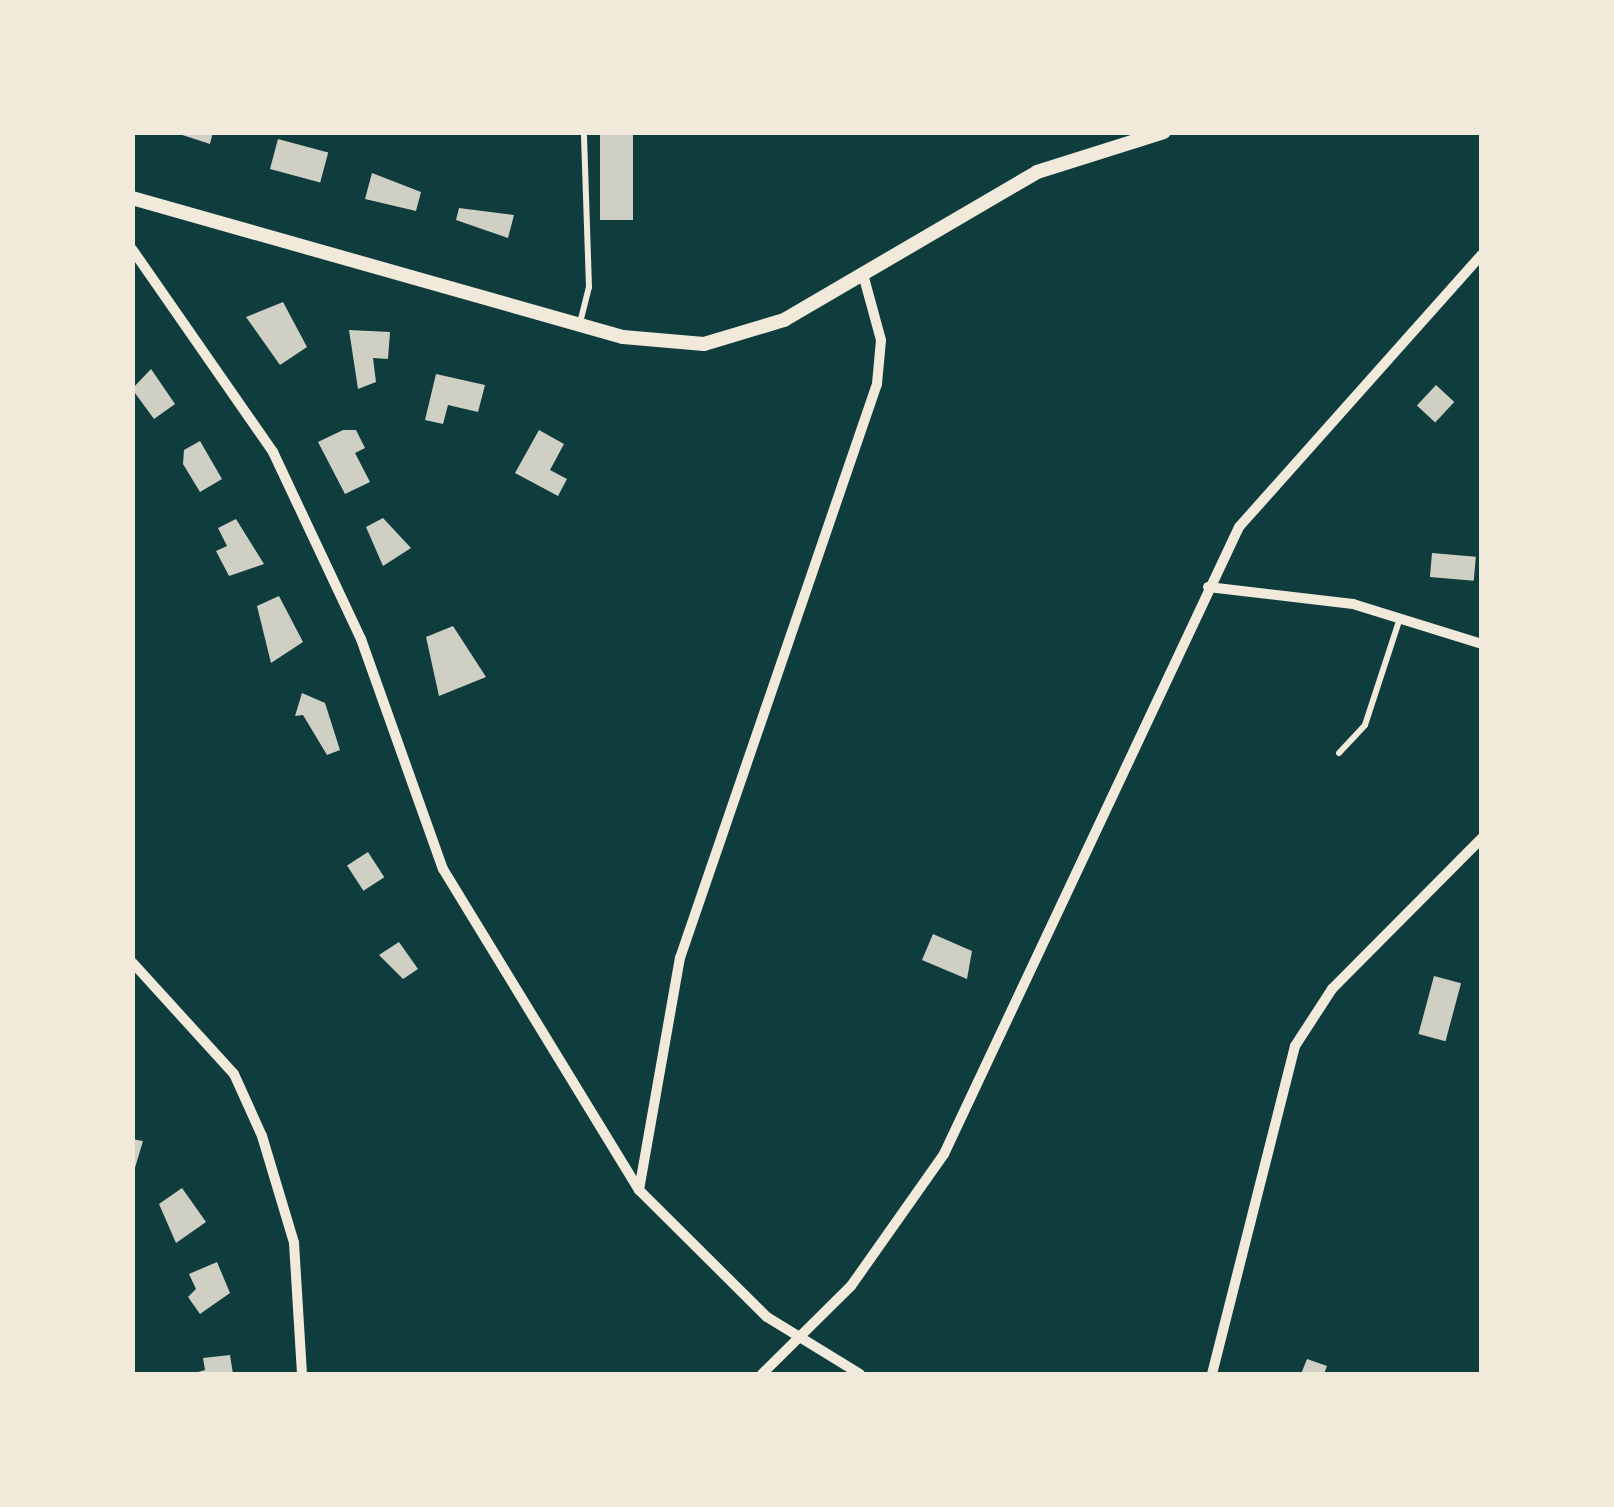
<!DOCTYPE html>
<style>
body{margin:0}
#map{position:relative;width:1614px;height:1507px;overflow:hidden;background:#0f3d3e;font-family:"Roboto Condensed",sans-serif}
div>[style]{position:absolute}
.building>*{inset:0;background:#cfcfc3;transform-origin:0 0}
.service>*{height:6px;margin:-3px;padding:0 3px;transform-origin:3px;border-radius:3px;background:#f1e9da}
.minor>*{height:10px;margin:-5px;padding:0 5px;transform-origin:5px;border-radius:5px;background:#f1e9da}
.tertiary>*{height:14px;margin:-7px;padding:0 7px;transform-origin:7px;border-radius:7px;background:#f1e9da}
span{translate:-50% -50%;white-space:nowrap;text-align:center;line-height:1.15;-webkit-text-stroke:8px #f1e9da;paint-order:stroke}
.frame{position:absolute;inset:0;border:135px solid #f1e9da;pointer-events:none}
</style>
<div id="map">
<div class="building">
<i style="clip-path:polygon(173px 132px,213px 132px,210px 144px)"></i>
<i style="left:600px;top:132px;width:33px;height:88px"></i>
<i style="left:278px;top:139px;width:52px;height:31px;rotate:15deg"></i>
<i style="clip-path:polygon(372px 173px,421px 192px,416px 211px,365px 199px)"></i>
<i style="clip-path:polygon(459px 208px,514px 215px,508px 238px,456px 220px)"></i>
<i style="clip-path:polygon(283px 302px,307px 347px,280px 365px,246px 317px)"></i>
<i style="clip-path:polygon(349px 330px,390px 332px,388px 359px,373px 358px,376px 382px,358px 389px)"></i>
<i style="clip-path:polygon(151px 369px,175px 404px,154px 419px,132px 389px)"></i>
<i style="clip-path:polygon(436px 374px,485px 385px,478px 412px,448px 405px,443px 424px,425px 420px)"></i>
<i style="left:1436px;top:385px;width:25px;height:28px;rotate:43deg"></i>
<i style="clip-path:polygon(343px 430px,356px 430px,365px 448px,355px 453px,370px 482px,345px 494px,318px 442px)"></i>
<i style="clip-path:polygon(539px 430px,564px 444px,550px 470px,567px 479px,558px 496px,515px 473px)"></i>
<i style="clip-path:polygon(200px 441px,222px 479px,200px 492px,183px 464px,184px 450px)"></i>
<i style="clip-path:polygon(383px 518px,411px 548px,383px 566px,366px 527px)"></i>
<i style="clip-path:polygon(236px 519px,264px 564px,229px 576px,216px 551px,227px 546px,218px 528px)"></i>
<i style="left:1432px;top:553px;width:44px;height:24px;rotate:5deg"></i>
<i style="clip-path:polygon(279px 596px,303px 642px,271px 663px,257px 606px)"></i>
<i style="clip-path:polygon(453px 626px,486px 677px,439px 696px,426px 637px)"></i>
<i style="clip-path:polygon(302px 693px,325px 703px,340px 750px,327px 755px,303px 715px,295px 716px)"></i>
<i style="left:368px;top:852px;width:30px;height:25px;rotate:57deg"></i>
<i style="clip-path:polygon(933px 934px,972px 951px,967px 979px,922px 960px)"></i>
<i style="clip-path:polygon(399px 942px,418px 969px,403px 979px,379px 955px)"></i>
<i style="left:1434px;top:976px;width:28px;height:60px;rotate:15deg"></i>
<i style="clip-path:polygon(132px 1139px,143px 1141px,134px 1171px,132px 1170px)"></i>
<i style="clip-path:polygon(182px 1188px,206px 1222px,176px 1243px,159px 1204px)"></i>
<i style="clip-path:polygon(217px 1262px,230px 1293px,200px 1314px,188px 1297px,196px 1289px,189px 1274px)"></i>
<i style="clip-path:polygon(230px 1355px,233px 1374px,191px 1374px,205px 1370px,203px 1358px)"></i>
<i style="clip-path:polygon(1307px 1359px,1327px 1366px,1324px 1374px,1301px 1374px)"></i>
</div>
<div class="service">
<i style="left:580px;top:323px;width:37px;rotate:-76deg"></i>
<i style="left:589px;top:287px;width:151px;rotate:-91.9deg"></i>
<i style="left:1339px;top:753px;width:38px;rotate:-47deg"></i>
<i style="left:1365px;top:725px;width:113px;rotate:-71.9deg"></i>
</div>
<div class="minor">
<i style="left:132px;top:249px;width:247px;rotate:55.2deg"></i>
<i style="left:273px;top:452px;width:207px;rotate:64.8deg"></i>
<i style="left:361px;top:639px;width:244px;rotate:70.4deg"></i>
<i style="left:443px;top:869px;width:376px;rotate:58.6deg"></i>
<i style="left:639px;top:1190px;width:180px;rotate:44.8deg"></i>
<i style="left:767px;top:1317px;width:109px;rotate:31.5deg"></i>
<i style="left:1208px;top:587px;width:146px;rotate:6.7deg"></i>
<i style="left:1353px;top:604px;width:135px;rotate:17.2deg"></i>
<i style="left:132px;top:962px;width:151px;rotate:47.7deg"></i>
<i style="left:234px;top:1074px;width:68px;rotate:65.7deg"></i>
<i style="left:262px;top:1136px;width:112px;rotate:73.3deg"></i>
<i style="left:294px;top:1243px;width:131px;rotate:86.5deg"></i>
<i style="left:639px;top:1190px;width:236px;rotate:-80deg"></i>
<i style="left:680px;top:958px;width:607px;rotate:-71.06deg"></i>
<i style="left:877px;top:384px;width:44px;rotate:-84.8deg"></i>
<i style="left:881px;top:340px;width:68px;rotate:-105.3deg"></i>
<i style="left:762px;top:1374px;width:125px;rotate:-44.7deg"></i>
<i style="left:851px;top:1286px;width:161px;rotate:-54.8deg"></i>
<i style="left:944px;top:1154px;width:693px;rotate:-64.8deg"></i>
<i style="left:1239px;top:527px;width:365px;rotate:-48.3deg"></i>
<i style="left:1212px;top:1374px;width:338px;rotate:-75.8deg"></i>
<i style="left:1295px;top:1046px;width:68px;rotate:-57deg"></i>
<i style="left:1332px;top:989px;width:213px;rotate:-45.2deg"></i>
</div>
<div class="tertiary">
<i style="left:132px;top:198px;width:510px;rotate:15.81deg"></i>
<i style="left:623px;top:337px;width:81px;rotate:4.9deg"></i>
<i style="left:704px;top:344px;width:84px;rotate:-16.7deg"></i>
<i style="left:784px;top:320px;width:293px;rotate:-30.3deg"></i>
<i style="left:1037px;top:172px;width:133px;rotate:-17.5deg"></i>
</div>
<div class="frame"></div>
</div>
